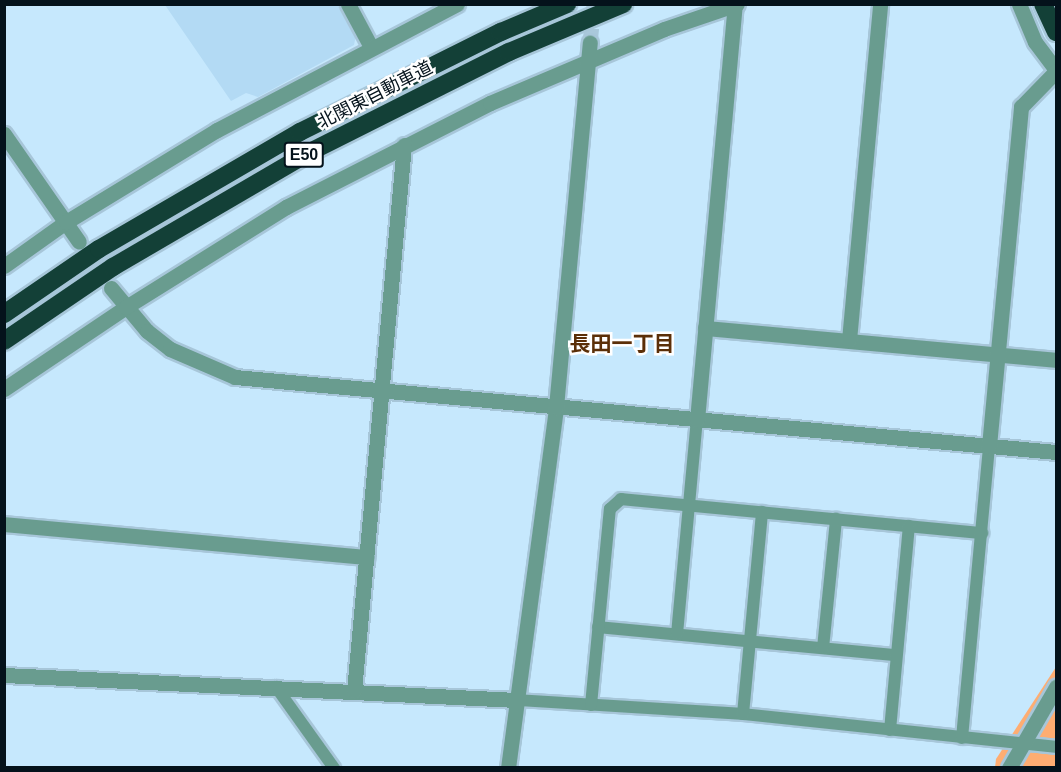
<!DOCTYPE html>
<meta charset="utf-8">
<style>
body{margin:0}
#map{position:relative;width:1061px;height:772px;overflow:hidden;background:#c6e8fd;font-family:Arial,"Noto Sans JP",sans-serif}
div>[style]{position:absolute}
.built>*{inset:0;background:#b3daf4}
.green>*{inset:0;background:#fead72}
.tertiary-tunnel>*{height:15px;margin-top:-7.5px;transform-origin:0;background:repeating-linear-gradient(90deg,#a9c8db 0 15px,transparent 0 23px)}
.roads{filter:drop-shadow(2px 0 #a7c6d9) drop-shadow(-2px 0 #a7c6d9) drop-shadow(0 2px #a7c6d9) drop-shadow(0 -2px #a7c6d9)}
.minor>*{height:12px;margin:-6px;padding:0 6px;transform-origin:6px;border-radius:6px;background:#699c8f}
.tertiary>*{height:15px;margin:-7.5px;padding:0 7.5px;transform-origin:7.5px;border-radius:7.5px;background:#699c8f}
.motorway>*{height:18px;margin:-9px;padding:0 9px;transform-origin:9px;border-radius:9px;background:#134037}
span{translate:-50% -50%;white-space:nowrap;text-align:center;line-height:1.15;-webkit-text-stroke:5px #fff;paint-order:stroke}
.shield-label span{padding:2px 4px;background:#fff;border:2px solid;border-radius:4px;-webkit-text-stroke-width:0}
.shield-label{font-size:16px;color:#04121b;font-weight:700}
.street-label{font-size:18px;color:#04121b}
.quarter-label{font-size:21px;color:#5b2f08;font-weight:700}
.frame{position:absolute;inset:0;border:6px solid #04121b;pointer-events:none}
</style>
<div id="map">
<div class="built">
<i style="clip-path:polygon(165px 5px,339px 5px,356px 35px,354px 45px,258px 97px,246px 93px,231px 101px)"></i>
</div>
<div class="green">
<i style="clip-path:polygon(1056px 667px,1056px 767px,995px 768px,996px 759px)"></i>
</div>
<div class="tertiary-tunnel">
<i style="left:590px;top:43px;width:39px;rotate:-84deg"></i>
</div>
<div class="roads">
<div class="minor">
<i style="left:598px;top:627px;width:299px;rotate:5.4deg"></i>
<i style="left:677px;top:634px;width:215px;rotate:-84.7deg"></i>
<i style="left:823px;top:648px;width:130px;rotate:-84.2deg"></i>
<i style="left:276px;top:687px;width:100px;rotate:54.4deg"></i>
<i style="left:517px;top:700px;width:226px;rotate:3.5deg"></i>
<i style="left:743px;top:714px;width:315px;rotate:6deg"></i>
<i style="left:591px;top:705px;width:197px;rotate:-84.5deg"></i>
<i style="left:610px;top:509px;width:15px;rotate:-42deg"></i>
<i style="left:621px;top:499px;width:363px;rotate:5.4deg"></i>
<i style="left:743px;top:714px;width:203px;rotate:-84.6deg"></i>
<i style="left:890px;top:730px;width:205px;rotate:-84.7deg"></i>
<i style="left:962px;top:738px;width:293px;rotate:-84.7deg"></i>
</div>
<div class="tertiary">
<i style="left:348px;top:4px;width:49px;rotate:61.9deg"></i>
<i style="left:1019px;top:4px;width:41px;rotate:67.2deg"></i>
<i style="left:1035px;top:42px;width:35px;rotate:53deg"></i>
<i style="left:4px;top:134px;width:131px;rotate:55.2deg"></i>
<i style="left:4px;top:266px;width:76px;rotate:-35.4deg"></i>
<i style="left:66px;top:222px;width:177px;rotate:-31.4deg"></i>
<i style="left:217px;top:130px;width:271px;rotate:-27.7deg"></i>
<i style="left:111px;top:288px;width:56px;rotate:50.1deg"></i>
<i style="left:147px;top:331px;width:29px;rotate:38deg"></i>
<i style="left:170px;top:349px;width:71px;rotate:23.3deg"></i>
<i style="left:235px;top:377px;width:824px;rotate:5.22deg"></i>
<i style="left:705px;top:328px;width:352px;rotate:5.2deg"></i>
<i style="left:849px;top:340px;width:337px;rotate:-84.7deg"></i>
<i style="left:4px;top:389px;width:147px;rotate:-33.9deg"></i>
<i style="left:126px;top:307px;width:189px;rotate:-32deg"></i>
<i style="left:286px;top:207px;width:229px;rotate:-27deg"></i>
<i style="left:490px;top:103px;width:189px;rotate:-23deg"></i>
<i style="left:664px;top:29px;width:77px;rotate:-18.9deg"></i>
<i style="left:697px;top:420px;width:417px;rotate:-84.8deg"></i>
<i style="left:989px;top:446px;width:341px;rotate:-84.6deg"></i>
<i style="left:1021px;top:107px;width:50px;rotate:-45.8deg"></i>
<i style="left:4px;top:524px;width:364px;rotate:5.2deg"></i>
<i style="left:4px;top:675px;width:514px;rotate:2.79deg"></i>
<i style="left:354px;top:691px;width:548px;rotate:-84.77deg"></i>
<i style="left:508px;top:768px;width:364px;rotate:-82.4deg"></i>
<i style="left:556px;top:407px;width:366px;rotate:-84.7deg"></i>
<i style="left:1009px;top:768px;width:94px;rotate:-59.9deg"></i>
</div>
<div class="motorway">
<i style="left:1043px;top:4px;width:31px;rotate:65deg"></i>
<i style="left:4px;top:314px;width:115px;rotate:-34.4deg"></i>
<i style="left:99px;top:249px;width:233px;rotate:-30.2deg"></i>
<i style="left:300px;top:132px;width:225px;rotate:-26.5deg"></i>
<i style="left:501px;top:32px;width:72px;rotate:-23deg"></i>
<i style="left:4px;top:341px;width:132px;rotate:-34.2deg"></i>
<i style="left:113px;top:267px;width:226px;rotate:-30.3deg"></i>
<i style="left:308px;top:153px;width:225px;rotate:-26.7deg"></i>
<i style="left:509px;top:52px;width:124px;rotate:-22.8deg"></i>
</div>
</div>
<div class="shield-label">
<span style="left:304px;top:155px">E50</span>
</div>
<div class="street-label">
<span style="left:375px;top:95px;rotate:-27deg">北関東自動車道</span>
</div>
<div class="quarter-label">
<span style="left:622px;top:344px">長田一丁目</span>
</div>
<div class="frame"></div>
</div>
